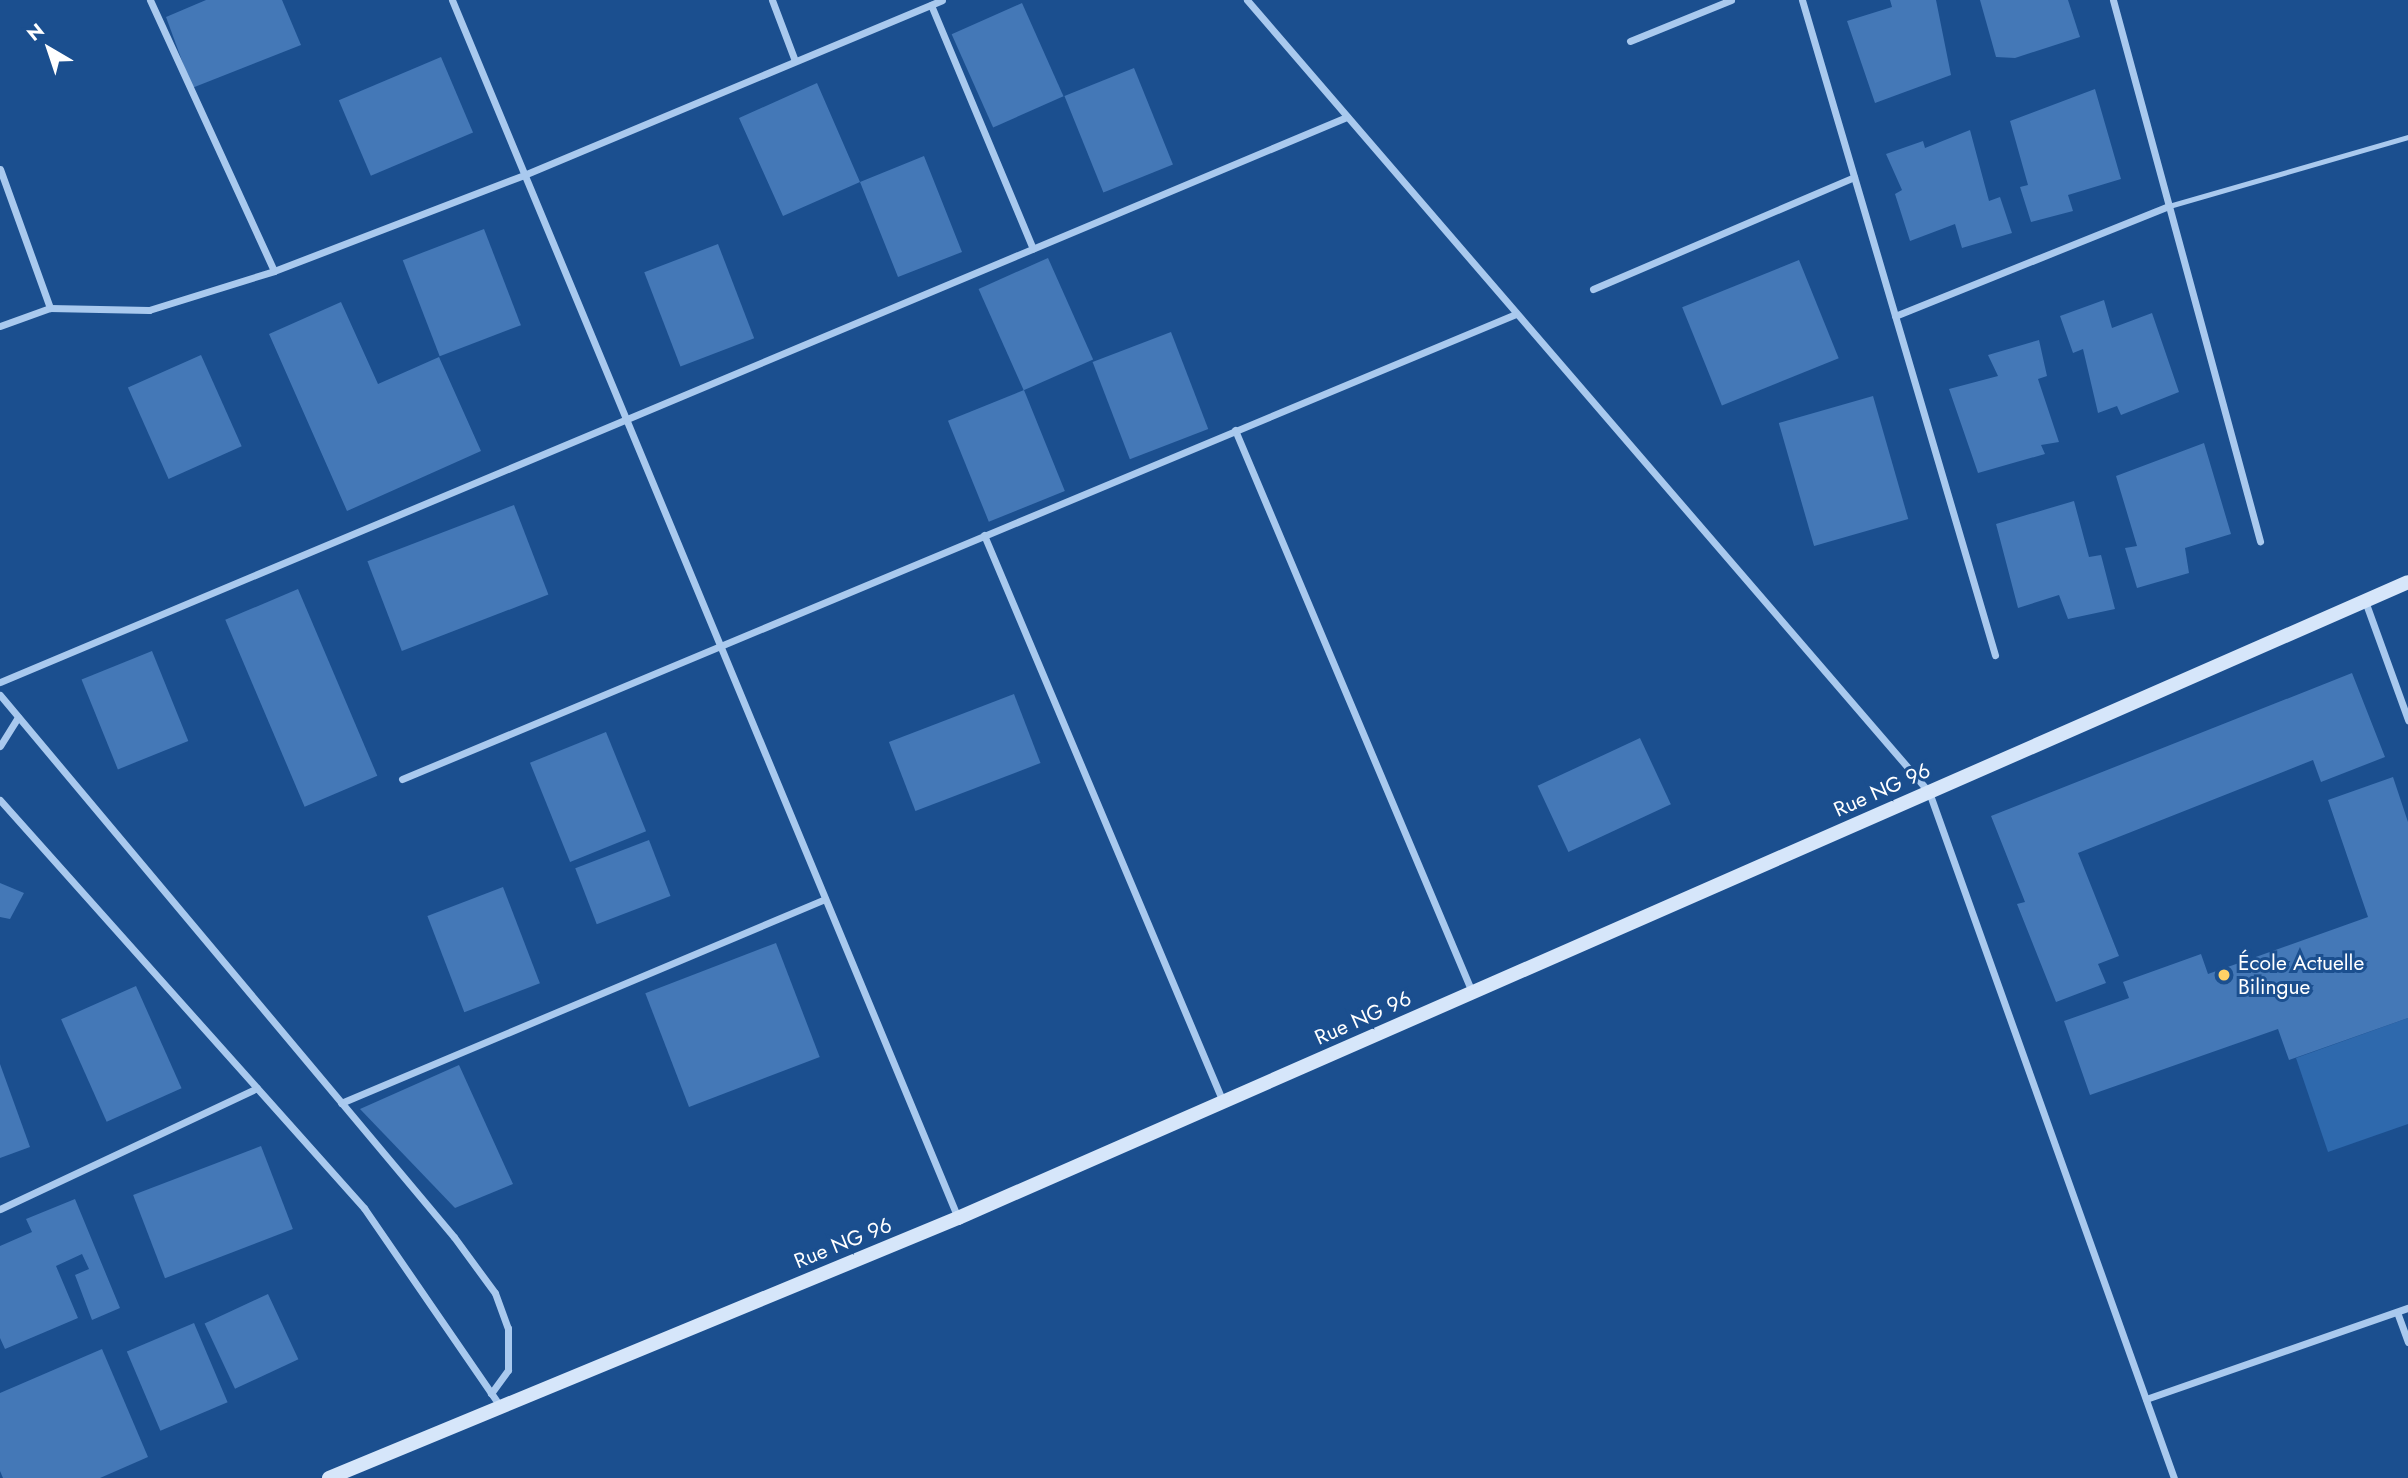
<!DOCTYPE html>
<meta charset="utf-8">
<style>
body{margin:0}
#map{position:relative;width:2408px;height:1478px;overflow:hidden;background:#1b4f8f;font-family:Jost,sans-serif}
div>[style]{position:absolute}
.green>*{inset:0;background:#2e69ad}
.building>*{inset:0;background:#4478b7;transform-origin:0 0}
.lane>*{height:5px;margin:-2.5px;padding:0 2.5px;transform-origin:2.5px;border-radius:2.5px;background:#a9c9ee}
.street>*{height:7px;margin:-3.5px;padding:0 3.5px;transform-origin:3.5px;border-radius:3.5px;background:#a9c9ee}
.secondary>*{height:14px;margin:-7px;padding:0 7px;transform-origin:7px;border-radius:7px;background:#d6e6fa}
.dots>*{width:19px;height:19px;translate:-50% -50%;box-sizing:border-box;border:4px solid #1b4f8f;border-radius:50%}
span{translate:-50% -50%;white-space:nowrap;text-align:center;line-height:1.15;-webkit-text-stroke:6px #1b4f8f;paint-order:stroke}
.street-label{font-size:21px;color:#fff}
.poi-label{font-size:21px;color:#fff}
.left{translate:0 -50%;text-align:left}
.north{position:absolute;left:14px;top:14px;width:70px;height:70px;-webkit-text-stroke:5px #1b4f8f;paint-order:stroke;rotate:321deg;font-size:19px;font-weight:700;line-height:28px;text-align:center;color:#fff}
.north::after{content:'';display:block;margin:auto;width:24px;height:32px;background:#fff;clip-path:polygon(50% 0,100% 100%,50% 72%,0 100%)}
</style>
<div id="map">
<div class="green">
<i style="clip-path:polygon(2408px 1018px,2408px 1124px,2328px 1152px,2296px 1058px)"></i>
</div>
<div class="building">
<i style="clip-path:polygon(206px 0,282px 0,301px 45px,192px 88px,166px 17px)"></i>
<i style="clip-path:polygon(1890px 0,1936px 0,1951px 75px,1875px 103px,1847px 21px,1892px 7px)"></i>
<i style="clip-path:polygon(1980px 0,2068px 0,2080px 37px,2015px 58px,1996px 57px)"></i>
<i style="left:1022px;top:3px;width:102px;height:77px;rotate:66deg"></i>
<i style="left:441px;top:57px;width:82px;height:111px;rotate:67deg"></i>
<i style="left:1134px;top:68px;width:104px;height:75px;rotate:68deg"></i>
<i style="clip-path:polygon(817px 83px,860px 182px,924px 156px,962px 252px,898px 277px,860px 182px,783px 216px,739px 118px)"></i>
<i style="clip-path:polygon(2095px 89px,2121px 179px,2068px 195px,2073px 211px,2031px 222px,2020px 187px,2028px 185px,2010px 121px)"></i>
<i style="clip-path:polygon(1970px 130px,1989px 201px,2000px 197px,2012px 233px,1962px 248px,1955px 224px,1910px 241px,1895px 194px,1902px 190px,1886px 154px,1923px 141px,1925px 148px)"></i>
<i style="left:484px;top:229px;width:103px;height:87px;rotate:69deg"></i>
<i style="left:718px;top:244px;width:101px;height:79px;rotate:69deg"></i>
<i style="left:1048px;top:258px;width:111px;height:76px;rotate:66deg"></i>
<i style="left:1799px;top:260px;width:106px;height:126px;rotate:68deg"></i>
<i style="clip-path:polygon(2104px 300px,2112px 328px,2152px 313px,2179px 392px,2121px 415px,2117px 406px,2098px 413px,2083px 349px,2073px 353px,2060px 316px)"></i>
<i style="clip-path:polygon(341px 302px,378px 384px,439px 357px,481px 451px,347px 511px,269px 334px)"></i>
<i style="left:1171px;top:332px;width:104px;height:84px;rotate:69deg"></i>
<i style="clip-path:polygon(2039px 340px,2047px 376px,2038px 379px,2059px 442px,2041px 445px,2045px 454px,1978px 473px,1949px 389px,1998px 376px,1988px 355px)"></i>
<i style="left:201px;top:355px;width:100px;height:80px;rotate:66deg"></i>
<i style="left:1024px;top:390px;width:109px;height:82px;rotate:68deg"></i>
<i style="left:1873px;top:396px;width:128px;height:98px;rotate:74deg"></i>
<i style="clip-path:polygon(2204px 443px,2231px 534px,2185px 548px,2189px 573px,2137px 588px,2125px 548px,2137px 546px,2116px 476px)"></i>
<i style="clip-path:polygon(2074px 501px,2089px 557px,2101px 555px,2115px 609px,2068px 619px,2059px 595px,2018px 608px,1996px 524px)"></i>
<i style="left:514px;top:505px;width:96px;height:157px;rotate:69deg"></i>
<i style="left:298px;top:589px;width:203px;height:79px;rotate:67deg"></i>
<i style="left:152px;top:651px;width:97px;height:76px;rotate:68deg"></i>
<i style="clip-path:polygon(2352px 673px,2385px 757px,2321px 782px,2313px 760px,2078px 853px,2119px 956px,2098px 964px,2106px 983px,2056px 1002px,2017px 904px,2025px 902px,1991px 816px)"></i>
<i style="left:1014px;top:694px;width:74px;height:134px;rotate:69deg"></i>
<i style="left:606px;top:732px;width:107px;height:82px;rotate:68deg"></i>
<i style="left:1640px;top:738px;width:73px;height:113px;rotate:65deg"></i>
<i style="clip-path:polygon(2393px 777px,2408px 822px,2408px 1018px,2289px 1060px,2278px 1029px,2090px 1095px,2064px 1021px,2129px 998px,2123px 982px,2201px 954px,2208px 974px,2368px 917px,2328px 800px)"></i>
<i style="left:649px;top:840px;width:60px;height:79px;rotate:69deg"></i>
<i style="clip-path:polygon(0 883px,24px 893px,10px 919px,0 917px)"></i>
<i style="left:503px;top:887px;width:103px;height:81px;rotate:69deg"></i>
<i style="left:776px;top:943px;width:122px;height:140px;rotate:69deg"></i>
<i style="left:136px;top:986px;width:112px;height:82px;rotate:66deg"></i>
<i style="clip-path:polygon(0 1064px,30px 1147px,0 1158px)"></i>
<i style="clip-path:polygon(459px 1065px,513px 1184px,455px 1208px,360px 1109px)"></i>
<i style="left:261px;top:1146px;width:89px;height:137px;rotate:69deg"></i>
<i style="clip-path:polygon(75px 1199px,120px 1308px,92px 1320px,75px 1275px,89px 1269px,82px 1254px,56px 1266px,78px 1318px,5px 1349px,0 1338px,0 1246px,32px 1232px,26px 1219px)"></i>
<i style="left:268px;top:1294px;width:72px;height:70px;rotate:65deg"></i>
<i style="left:194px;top:1323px;width:86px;height:73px;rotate:67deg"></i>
<i style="clip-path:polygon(102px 1349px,148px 1457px,100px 1478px,3px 1478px,0 1471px,0 1393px)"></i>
</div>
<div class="lane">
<i style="left:2169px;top:206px;width:249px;rotate:-16.1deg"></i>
</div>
<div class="street">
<i style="left:150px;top:0;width:298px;rotate:65.4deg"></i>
<i style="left:452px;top:0;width:1319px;rotate:67.44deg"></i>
<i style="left:772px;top:0;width:65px;rotate:69.3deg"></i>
<i style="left:1247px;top:0;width:1045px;rotate:49.27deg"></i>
<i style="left:1929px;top:792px;width:728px;rotate:70.35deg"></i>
<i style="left:1802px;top:0;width:683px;rotate:73.58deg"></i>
<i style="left:2113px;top:0;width:561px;rotate:74.8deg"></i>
<i style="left:931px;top:5px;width:264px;rotate:67.3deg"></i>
<i style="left:1630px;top:41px;width:109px;rotate:-22.1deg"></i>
<i style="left:0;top:169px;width:148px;rotate:70.2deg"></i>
<i style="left:1593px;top:289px;width:284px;rotate:-23.2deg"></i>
<i style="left:1895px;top:316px;width:295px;rotate:-21.9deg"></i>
<i style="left:0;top:326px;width:53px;rotate:-19.8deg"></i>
<i style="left:50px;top:308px;width:99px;rotate:1.2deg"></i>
<i style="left:149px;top:310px;width:131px;rotate:-17.3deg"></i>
<i style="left:274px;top:271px;width:268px;rotate:-21deg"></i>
<i style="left:524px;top:175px;width:453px;rotate:-22.7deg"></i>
<i style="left:1235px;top:430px;width:610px;rotate:67.13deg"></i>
<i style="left:984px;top:535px;width:615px;rotate:67.14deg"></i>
<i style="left:2365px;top:601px;width:127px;rotate:70.1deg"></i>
<i style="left:0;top:682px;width:1461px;rotate:-22.76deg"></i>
<i style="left:0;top:695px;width:707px;rotate:50.05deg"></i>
<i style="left:454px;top:1237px;width:69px;rotate:53.8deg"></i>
<i style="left:495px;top:1293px;width:37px;rotate:70deg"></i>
<i style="left:508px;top:1328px;width:42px;rotate:90deg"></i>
<i style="left:508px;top:1370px;width:29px;rotate:126deg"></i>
<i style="left:0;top:746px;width:34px;rotate:-58deg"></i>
<i style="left:402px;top:779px;width:1207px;rotate:-22.66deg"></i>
<i style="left:0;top:800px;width:547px;rotate:48.26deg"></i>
<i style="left:364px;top:1208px;width:242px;rotate:55.5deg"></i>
<i style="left:341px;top:1103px;width:525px;rotate:-22.85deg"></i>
<i style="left:0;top:1209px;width:284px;rotate:-25.2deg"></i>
<i style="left:2397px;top:1312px;width:32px;rotate:70deg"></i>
<i style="left:2146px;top:1399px;width:277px;rotate:-19.2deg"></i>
</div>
<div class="secondary">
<i style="left:329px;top:1478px;width:681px;rotate:-22.46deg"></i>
<i style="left:958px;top:1218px;width:1583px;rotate:-23.68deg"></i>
</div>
<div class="dots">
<i style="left:2224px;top:975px;background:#ffd166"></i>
</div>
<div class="street-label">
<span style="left:1882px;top:790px;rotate:-24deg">Rue NG 96</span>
<span style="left:1363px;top:1018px;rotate:-24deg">Rue NG 96</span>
<span style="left:843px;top:1243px;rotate:-22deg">Rue NG 96</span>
</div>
<div class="poi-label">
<span class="left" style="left:2238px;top:975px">École Actuelle<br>Bilingue</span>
</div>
<div class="north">N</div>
</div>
